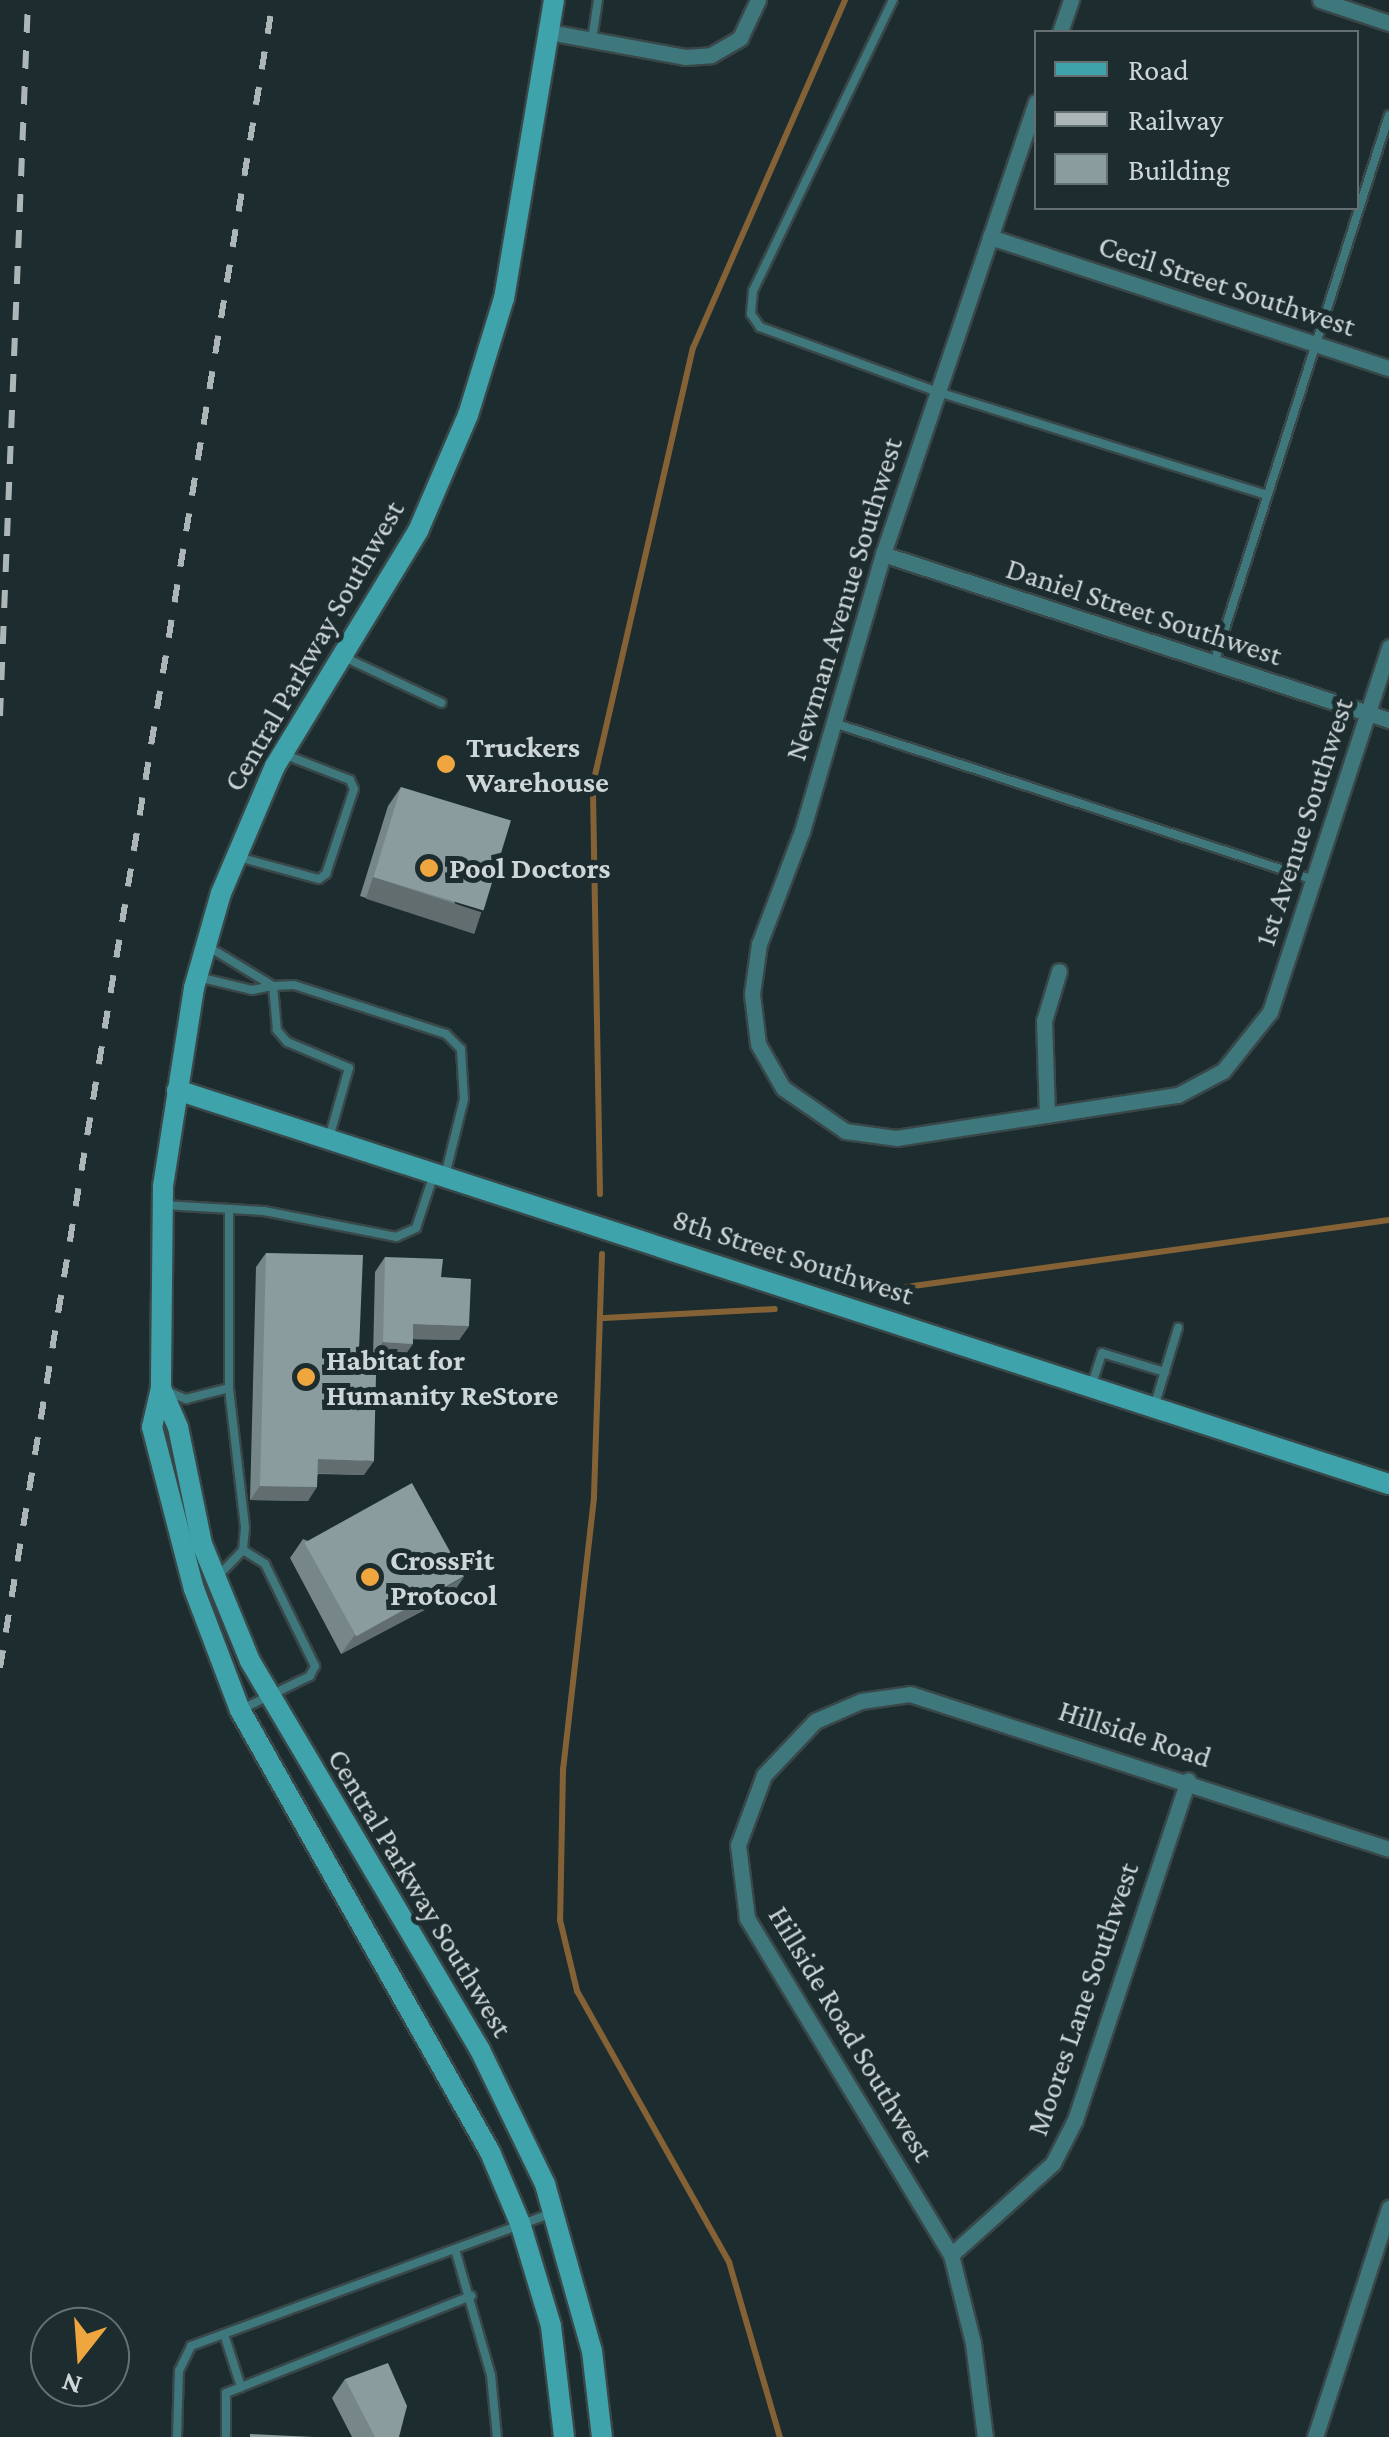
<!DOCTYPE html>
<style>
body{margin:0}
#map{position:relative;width:1389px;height:2437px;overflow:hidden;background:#1d2c2e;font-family:"Crimson Pro",serif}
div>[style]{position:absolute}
.stream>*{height:6px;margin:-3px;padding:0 3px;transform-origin:3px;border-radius:3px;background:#856236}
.roads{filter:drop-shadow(2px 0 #394749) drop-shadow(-2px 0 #394749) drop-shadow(0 2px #394749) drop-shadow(0 -2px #394749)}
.lane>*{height:8px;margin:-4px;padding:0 4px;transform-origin:4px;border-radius:4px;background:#3e777c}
.street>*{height:15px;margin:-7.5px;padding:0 7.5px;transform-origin:7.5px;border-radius:7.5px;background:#3e777c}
.secondary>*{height:20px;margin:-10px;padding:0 10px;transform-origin:10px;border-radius:10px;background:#3fa3ab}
.rail>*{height:6px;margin-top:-3px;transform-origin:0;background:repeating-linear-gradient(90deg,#acb6b7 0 18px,transparent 0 36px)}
.wall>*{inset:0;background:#778688}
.shaded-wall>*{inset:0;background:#616d6f;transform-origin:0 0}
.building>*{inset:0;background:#8a9c9e;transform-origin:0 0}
.dots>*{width:28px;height:28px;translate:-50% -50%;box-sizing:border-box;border:5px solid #1d2c2e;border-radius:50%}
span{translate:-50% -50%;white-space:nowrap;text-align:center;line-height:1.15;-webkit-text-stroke:10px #1d2c2e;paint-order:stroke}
.street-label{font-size:30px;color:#ced7d8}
.poi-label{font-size:30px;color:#ced7d8;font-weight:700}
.left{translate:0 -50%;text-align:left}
.legend{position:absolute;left:1034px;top:30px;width:325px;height:180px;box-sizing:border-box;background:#1d2c2e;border:2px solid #647072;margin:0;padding:12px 18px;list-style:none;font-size:30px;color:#ced7d8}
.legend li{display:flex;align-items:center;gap:20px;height:50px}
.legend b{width:50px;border:2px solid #647072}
.north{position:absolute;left:30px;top:2307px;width:100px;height:100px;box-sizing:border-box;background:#1d2c2e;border:2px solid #647072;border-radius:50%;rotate:197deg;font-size:28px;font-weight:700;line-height:40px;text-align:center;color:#ced7d8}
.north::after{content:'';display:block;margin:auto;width:35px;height:45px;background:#f0a63f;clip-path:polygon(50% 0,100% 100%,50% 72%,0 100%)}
</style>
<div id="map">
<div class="stream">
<i style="left:600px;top:1194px;width:410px;rotate:-91deg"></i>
<i style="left:593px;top:784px;width:447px;rotate:-77.1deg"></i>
<i style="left:693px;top:348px;width:380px;rotate:-66.4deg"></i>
<i style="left:602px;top:1254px;width:244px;rotate:91.9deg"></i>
<i style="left:594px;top:1498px;width:273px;rotate:96.5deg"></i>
<i style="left:563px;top:1769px;width:151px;rotate:91.1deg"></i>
<i style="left:560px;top:1920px;width:73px;rotate:76.5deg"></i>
<i style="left:577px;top:1991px;width:311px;rotate:60.7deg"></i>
<i style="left:729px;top:2262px;width:182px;rotate:73.8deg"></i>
<i style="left:906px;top:1287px;width:488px;rotate:-7.9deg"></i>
<i style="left:604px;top:1318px;width:171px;rotate:-3deg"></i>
</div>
<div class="roads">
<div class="lane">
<i style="left:893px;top:0;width:323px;rotate:115.7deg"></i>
<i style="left:753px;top:291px;width:23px;rotate:95deg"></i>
<i style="left:751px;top:314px;width:16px;rotate:55deg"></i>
<i style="left:760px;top:327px;width:189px;rotate:20.1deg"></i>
<i style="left:938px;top:392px;width:345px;rotate:17.4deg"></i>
<i style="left:592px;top:40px;width:40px;rotate:-81.5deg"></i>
<i style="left:342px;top:656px;width:110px;rotate:25.2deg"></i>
<i style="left:1214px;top:663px;width:575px;rotate:-72.29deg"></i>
<i style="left:834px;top:723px;width:505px;rotate:18.11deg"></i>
<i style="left:238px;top:857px;width:84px;rotate:15.2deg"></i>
<i style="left:319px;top:879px;width:9px;rotate:-36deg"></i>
<i style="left:326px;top:874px;width:89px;rotate:-71.8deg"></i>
<i style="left:354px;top:789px;width:10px;rotate:-114deg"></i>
<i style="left:350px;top:780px;width:69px;rotate:-158.7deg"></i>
<i style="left:198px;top:977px;width:56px;rotate:13.5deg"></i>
<i style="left:252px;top:990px;width:21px;rotate:-11deg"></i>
<i style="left:273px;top:986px;width:77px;rotate:-148.8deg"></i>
<i style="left:329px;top:1138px;width:73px;rotate:-74.1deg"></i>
<i style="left:349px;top:1068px;width:67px;rotate:-157.2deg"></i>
<i style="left:287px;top:1042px;width:16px;rotate:-130deg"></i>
<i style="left:277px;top:1030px;width:44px;rotate:-95.2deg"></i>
<i style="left:273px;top:986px;width:21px;rotate:-3deg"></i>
<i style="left:294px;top:985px;width:160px;rotate:17.9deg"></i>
<i style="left:446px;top:1034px;width:21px;rotate:45deg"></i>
<i style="left:461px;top:1049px;width:50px;rotate:86.6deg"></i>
<i style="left:464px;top:1099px;width:79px;rotate:103.9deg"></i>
<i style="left:164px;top:1205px;width:100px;rotate:3.4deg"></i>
<i style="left:264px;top:1211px;width:135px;rotate:11.1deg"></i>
<i style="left:396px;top:1237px;width:22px;rotate:-24deg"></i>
<i style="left:416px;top:1228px;width:54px;rotate:-71.6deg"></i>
<i style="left:1091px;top:1387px;width:36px;rotate:-72deg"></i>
<i style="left:1102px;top:1353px;width:66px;rotate:16.8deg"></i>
<i style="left:166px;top:1391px;width:22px;rotate:22deg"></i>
<i style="left:186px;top:1399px;width:44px;rotate:-14.3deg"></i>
<i style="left:1154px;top:1407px;width:83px;rotate:-73.1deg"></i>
<i style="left:243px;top:1550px;width:26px;rotate:32deg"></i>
<i style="left:265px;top:1564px;width:114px;rotate:63.9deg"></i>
<i style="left:315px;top:1666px;width:11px;rotate:117deg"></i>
<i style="left:310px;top:1676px;width:73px;rotate:154.1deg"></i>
<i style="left:219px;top:1575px;width:35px;rotate:-46deg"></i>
<i style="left:243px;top:1550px;width:23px;rotate:-85deg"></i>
<i style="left:245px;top:1527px;width:140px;rotate:-96.6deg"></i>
<i style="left:229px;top:1388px;width:179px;rotate:-90deg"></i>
<i style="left:455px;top:2249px;width:131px;rotate:74.1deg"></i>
<i style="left:491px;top:2375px;width:62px;rotate:84.5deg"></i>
<i style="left:224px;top:2334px;width:56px;rotate:72.2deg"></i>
<i style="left:177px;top:2437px;width:66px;rotate:-88.3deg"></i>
<i style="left:179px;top:2371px;width:28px;rotate:-64deg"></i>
<i style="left:191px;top:2346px;width:382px;rotate:-20.2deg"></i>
<i style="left:226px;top:2437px;width:44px;rotate:-90deg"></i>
<i style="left:226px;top:2393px;width:264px;rotate:-21.6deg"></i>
</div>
<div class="street">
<i style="left:1320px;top:0;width:73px;rotate:18.4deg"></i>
<i style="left:549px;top:32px;width:138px;rotate:10.4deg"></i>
<i style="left:685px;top:57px;width:26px;rotate:-4deg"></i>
<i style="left:711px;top:55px;width:34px;rotate:-30deg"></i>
<i style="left:740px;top:38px;width:42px;rotate:-64.7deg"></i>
<i style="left:1060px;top:32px;width:34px;rotate:-71deg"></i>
<i style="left:1036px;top:102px;width:477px;rotate:108.7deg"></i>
<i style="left:883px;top:554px;width:289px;rotate:106.3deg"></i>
<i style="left:802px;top:831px;width:121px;rotate:110.8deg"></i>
<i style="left:759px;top:944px;width:50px;rotate:98deg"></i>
<i style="left:752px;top:994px;width:50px;rotate:83.2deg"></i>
<i style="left:758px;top:1044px;width:51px;rotate:60.4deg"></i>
<i style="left:783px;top:1088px;width:75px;rotate:34.7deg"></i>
<i style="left:845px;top:1131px;width:51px;rotate:7.8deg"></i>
<i style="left:896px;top:1138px;width:285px;rotate:-8.7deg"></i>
<i style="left:1178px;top:1095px;width:51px;rotate:-28.1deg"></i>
<i style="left:1223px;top:1071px;width:75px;rotate:-51.5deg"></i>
<i style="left:1270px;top:1012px;width:384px;rotate:-71.9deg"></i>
<i style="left:990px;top:237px;width:420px;rotate:18.2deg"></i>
<i style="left:883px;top:554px;width:533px;rotate:18.16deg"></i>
<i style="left:1047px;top:1115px;width:94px;rotate:-91.8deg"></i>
<i style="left:1044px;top:1021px;width:52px;rotate:-73.3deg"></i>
<i style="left:951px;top:2255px;width:137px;rotate:-42deg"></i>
<i style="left:1053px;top:2163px;width:48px;rotate:-62.9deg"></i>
<i style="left:1075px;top:2120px;width:358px;rotate:-71.6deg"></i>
<i style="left:985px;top:2437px;width:95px;rotate:-97.3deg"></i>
<i style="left:973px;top:2343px;width:91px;rotate:-104deg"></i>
<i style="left:951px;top:2255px;width:394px;rotate:-121.2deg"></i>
<i style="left:747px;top:1918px;width:74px;rotate:-97deg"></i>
<i style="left:738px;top:1845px;width:75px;rotate:-69.6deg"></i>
<i style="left:764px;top:1775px;width:74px;rotate:-46.6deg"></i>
<i style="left:815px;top:1721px;width:50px;rotate:-23.5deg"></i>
<i style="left:861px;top:1701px;width:49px;rotate:-8.1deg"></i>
<i style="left:910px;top:1694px;width:503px;rotate:17.93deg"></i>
<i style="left:1315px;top:2437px;width:241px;rotate:-72.1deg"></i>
</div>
<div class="secondary">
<i style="left:554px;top:0;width:302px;rotate:99.5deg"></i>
<i style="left:504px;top:298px;width:122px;rotate:107.1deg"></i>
<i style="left:468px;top:415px;width:126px;rotate:113.3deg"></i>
<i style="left:418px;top:531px;width:275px;rotate:121.3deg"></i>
<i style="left:275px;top:766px;width:138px;rotate:113deg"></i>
<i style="left:221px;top:893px;width:99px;rotate:105.9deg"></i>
<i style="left:194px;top:988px;width:201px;rotate:98.9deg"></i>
<i style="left:163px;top:1187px;width:201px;rotate:90.6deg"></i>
<i style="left:161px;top:1388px;width:40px;rotate:103deg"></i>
<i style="left:152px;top:1427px;width:167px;rotate:75.5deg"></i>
<i style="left:194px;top:1589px;width:129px;rotate:69.2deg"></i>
<i style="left:240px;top:1710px;width:508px;rotate:60.51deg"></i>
<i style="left:490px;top:2152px;width:77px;rotate:67.1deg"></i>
<i style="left:520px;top:2223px;width:108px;rotate:73.2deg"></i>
<i style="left:551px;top:2326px;width:112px;rotate:83.3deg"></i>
<i style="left:177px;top:1090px;width:1274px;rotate:18.01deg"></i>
<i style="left:161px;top:1388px;width:43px;rotate:66.4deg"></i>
<i style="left:178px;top:1427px;width:119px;rotate:78.4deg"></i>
<i style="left:202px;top:1544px;width:126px;rotate:67.7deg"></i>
<i style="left:250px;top:1661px;width:452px;rotate:59.4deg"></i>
<i style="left:480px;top:2050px;width:149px;rotate:64.1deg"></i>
<i style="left:545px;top:2184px;width:173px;rotate:74.3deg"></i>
<i style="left:592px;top:2351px;width:87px;rotate:83.4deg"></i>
</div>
</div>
<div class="rail">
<i style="left:0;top:716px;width:717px;rotate:-87.76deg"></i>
<i style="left:0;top:1668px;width:1690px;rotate:-80.7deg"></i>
</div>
<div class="wall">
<i style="clip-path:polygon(401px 787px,468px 931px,360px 896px,388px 806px)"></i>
<i style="clip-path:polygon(266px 1253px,359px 1350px,364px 1475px,318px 1474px,308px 1501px,250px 1500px,256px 1267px)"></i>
<i style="clip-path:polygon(385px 1257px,441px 1277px,469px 1326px,459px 1340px,413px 1339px,403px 1358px,373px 1357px,375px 1272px)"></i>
<i style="clip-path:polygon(303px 1539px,451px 1596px,341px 1654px,290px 1558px)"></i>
<i style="clip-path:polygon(345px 2379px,399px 2437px,352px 2437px,332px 2398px)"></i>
</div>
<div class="shaded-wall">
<i style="left:373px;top:877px;width:114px;height:23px;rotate:18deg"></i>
<i style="clip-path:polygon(413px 1324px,469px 1326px,459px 1340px,403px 1339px)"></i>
<i style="clip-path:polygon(383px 1342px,413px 1344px,403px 1358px,373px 1357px)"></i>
<i style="clip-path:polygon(318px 1459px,374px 1461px,364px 1475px,308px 1473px)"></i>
<i style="clip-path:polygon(260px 1486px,317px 1487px,308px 1501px,250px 1500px)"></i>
<i style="clip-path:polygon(464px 1577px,451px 1596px,341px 1654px,354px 1636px)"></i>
</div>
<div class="building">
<i style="left:401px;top:787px;width:115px;height:94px;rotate:17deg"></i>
<i style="clip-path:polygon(266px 1253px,363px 1255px,359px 1350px,369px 1351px,368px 1374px,376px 1375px,374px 1461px,318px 1459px,317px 1487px,260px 1486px)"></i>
<i style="clip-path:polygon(385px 1257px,443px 1259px,441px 1277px,471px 1279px,469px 1326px,413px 1324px,413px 1344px,383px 1342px)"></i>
<i style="left:412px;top:1483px;width:107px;height:123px;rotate:61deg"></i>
<i style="clip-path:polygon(388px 2363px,407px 2406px,399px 2437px,375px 2437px,345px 2379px)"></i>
<i style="clip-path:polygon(250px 2434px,314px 2437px,250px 2437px)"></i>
</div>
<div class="dots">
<i style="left:446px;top:764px;background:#f0a63f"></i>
<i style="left:429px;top:868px;background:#f0a63f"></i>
<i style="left:306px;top:1377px;background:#f0a63f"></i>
<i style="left:370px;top:1577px;background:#f0a63f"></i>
</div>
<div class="street-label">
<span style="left:1227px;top:286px;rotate:18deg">Cecil Street Southwest</span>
<span style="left:844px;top:599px;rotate:-73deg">Newman Avenue Southwest</span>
<span style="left:1144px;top:612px;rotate:18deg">Daniel Street Southwest</span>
<span style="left:314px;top:646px;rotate:-60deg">Central Parkway Southwest</span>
<span style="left:1304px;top:822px;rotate:-72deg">1st Avenue Southwest</span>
<span style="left:793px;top:1257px;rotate:18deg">8th Street Southwest</span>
<span style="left:1135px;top:1734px;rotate:18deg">Hillside Road</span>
<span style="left:420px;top:1893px;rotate:59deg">Central Parkway Southwest</span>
<span style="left:1083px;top:1999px;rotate:-71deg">Moores Lane Southwest</span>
<span style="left:851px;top:2034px;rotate:59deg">Hillside Road Southwest</span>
</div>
<div class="poi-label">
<span class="left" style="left:466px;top:764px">Truckers<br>Warehouse</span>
<span class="left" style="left:449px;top:868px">Pool Doctors</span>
<span class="left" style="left:326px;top:1377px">Habitat for<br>Humanity ReStore</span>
<span class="left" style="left:390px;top:1577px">CrossFit<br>Protocol</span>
</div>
<ul class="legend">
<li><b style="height:12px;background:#3fa3ab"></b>Road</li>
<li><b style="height:12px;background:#acb6b7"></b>Railway</li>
<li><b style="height:28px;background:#8a9c9e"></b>Building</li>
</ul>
<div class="north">N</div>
</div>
